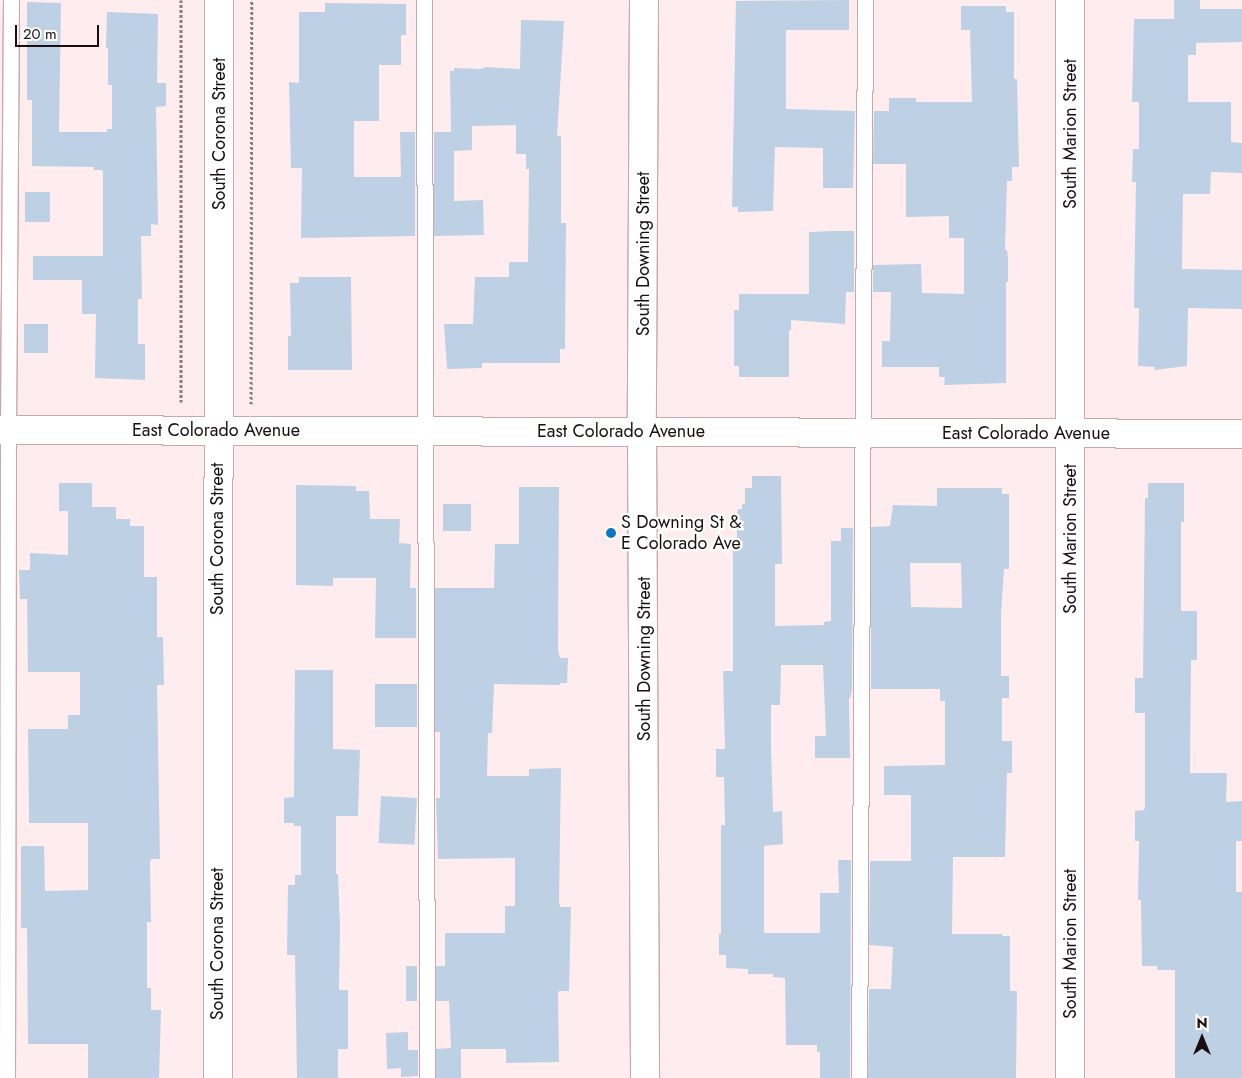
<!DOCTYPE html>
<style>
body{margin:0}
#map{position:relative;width:1242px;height:1078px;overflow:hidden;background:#ffecee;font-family:Jost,sans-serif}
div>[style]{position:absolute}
.building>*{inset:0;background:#bed1e4;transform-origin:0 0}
.path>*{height:3px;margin-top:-1.5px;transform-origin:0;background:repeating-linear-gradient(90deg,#897b7d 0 2.5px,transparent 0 5px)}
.roads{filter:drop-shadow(1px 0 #c5a9ac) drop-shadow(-1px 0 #c5a9ac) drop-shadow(0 1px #c5a9ac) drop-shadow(0 -1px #c5a9ac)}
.service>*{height:15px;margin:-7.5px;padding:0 7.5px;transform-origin:7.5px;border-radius:7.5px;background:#fff}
.minor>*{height:28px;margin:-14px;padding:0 14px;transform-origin:14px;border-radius:14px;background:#fff}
.secondary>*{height:28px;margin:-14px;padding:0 14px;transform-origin:14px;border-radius:14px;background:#fff}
.dots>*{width:14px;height:14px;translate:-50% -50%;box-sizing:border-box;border:2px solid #fff;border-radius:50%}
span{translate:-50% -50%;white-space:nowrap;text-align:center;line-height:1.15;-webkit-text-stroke:4.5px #fff;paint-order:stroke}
.street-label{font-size:18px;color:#190f10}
.poi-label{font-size:18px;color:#190f10}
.left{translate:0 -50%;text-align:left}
.north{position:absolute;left:1177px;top:1013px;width:50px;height:50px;-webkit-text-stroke:4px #fff;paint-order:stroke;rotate:0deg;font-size:14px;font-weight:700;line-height:20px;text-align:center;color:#190f10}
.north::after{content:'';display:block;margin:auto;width:18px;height:22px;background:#190f10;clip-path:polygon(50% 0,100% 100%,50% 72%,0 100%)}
.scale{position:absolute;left:15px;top:25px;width:84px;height:22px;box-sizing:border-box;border:2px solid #190f10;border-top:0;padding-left:6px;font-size:15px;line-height:18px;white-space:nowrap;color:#190f10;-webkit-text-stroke:4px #fff;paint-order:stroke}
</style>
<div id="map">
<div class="building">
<i style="clip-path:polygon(849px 0,849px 30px,786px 30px,786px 109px,855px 111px,853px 188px,823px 188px,823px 148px,775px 147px,773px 211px,738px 212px,738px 207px,732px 207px,736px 1px)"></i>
<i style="clip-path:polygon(1174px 0,1200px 0,1200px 9px,1242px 9px,1242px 42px,1196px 43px,1196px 55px,1188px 55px,1188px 102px,1231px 102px,1231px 142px,1242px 143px,1242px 173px,1211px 172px,1210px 194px,1183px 194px,1182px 269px,1242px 270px,1242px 309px,1188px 308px,1187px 366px,1154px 370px,1155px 367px,1138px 366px,1139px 308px,1134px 308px,1136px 182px,1132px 182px,1133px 149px,1139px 149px,1139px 102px,1132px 102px,1134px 19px,1174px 19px)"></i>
<i style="clip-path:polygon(27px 2px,61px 3px,59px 132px,107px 132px,107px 129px,112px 129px,112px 85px,108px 85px,108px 48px,106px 48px,107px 12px,158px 14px,157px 83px,166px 83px,166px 106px,156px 107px,158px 225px,151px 224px,151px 236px,141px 236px,142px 299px,138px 299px,138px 344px,145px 344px,145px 380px,95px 378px,96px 314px,82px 314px,82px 280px,33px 280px,33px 256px,103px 256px,103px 172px,102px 170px,94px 170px,94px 167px,32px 166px,32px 100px,27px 100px)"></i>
<i style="clip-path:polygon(325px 3px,406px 4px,406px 35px,401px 35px,401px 65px,379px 65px,379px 121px,354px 121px,354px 177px,401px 177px,400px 132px,415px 132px,415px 236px,301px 238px,302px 168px,291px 168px,289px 82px,299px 83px,299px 12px,325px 12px)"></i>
<i style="clip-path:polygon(961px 6px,1006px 6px,1006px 12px,1014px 12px,1014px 79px,1017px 79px,1019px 167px,1012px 167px,1012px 181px,1007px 181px,1005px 250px,1007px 250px,1008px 258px,1008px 282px,1006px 282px,1006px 383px,944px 385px,945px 377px,939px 377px,939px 367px,882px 367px,882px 341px,890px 341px,891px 292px,873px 292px,873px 265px,921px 264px,922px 293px,964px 294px,964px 238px,949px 238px,949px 216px,906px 217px,906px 164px,873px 164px,874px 111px,889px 111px,889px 98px,916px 98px,916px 102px,972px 102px,970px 30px,961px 30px)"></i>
<i style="clip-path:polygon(521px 20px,564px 21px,557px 136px,561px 136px,561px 223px,566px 223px,565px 349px,560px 349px,560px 363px,482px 363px,482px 368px,447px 369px,444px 324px,473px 324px,475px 277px,509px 277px,509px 262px,528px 262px,529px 169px,526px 169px,526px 154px,516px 154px,516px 125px,472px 126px,472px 150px,454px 151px,454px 201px,483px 200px,484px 235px,434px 236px,434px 132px,451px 132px,450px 71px,454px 71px,454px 68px,480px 69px,486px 67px,520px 69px)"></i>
<i style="left:25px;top:192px;width:25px;height:30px"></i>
<i style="clip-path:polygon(833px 231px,854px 231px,854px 292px,846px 292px,845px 324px,791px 320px,791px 330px,789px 330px,789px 377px,739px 377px,739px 366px,734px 366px,734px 310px,739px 310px,739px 294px,809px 294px,809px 232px)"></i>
<i style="clip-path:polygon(299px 277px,351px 277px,352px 370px,288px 370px,288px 336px,291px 336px,290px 283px,299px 283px)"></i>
<i style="left:24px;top:324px;width:24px;height:29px"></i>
<i style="clip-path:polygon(752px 476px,781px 476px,782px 564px,775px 564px,775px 626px,824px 625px,824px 622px,831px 621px,831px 541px,841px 541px,841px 528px,853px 528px,852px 689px,850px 698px,849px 698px,850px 758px,815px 758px,815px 736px,826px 736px,823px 665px,781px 665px,780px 705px,771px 705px,771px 748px,773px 812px,782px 811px,783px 844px,764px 846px,764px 933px,820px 933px,820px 893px,839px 893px,838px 860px,851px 860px,850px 1078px,820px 1078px,820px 1052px,817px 1052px,817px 1045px,786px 1045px,785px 978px,773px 977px,773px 974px,748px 974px,748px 969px,726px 968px,726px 955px,719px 955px,719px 934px,721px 934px,721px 825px,725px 825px,724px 777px,716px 777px,716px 749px,725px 749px,723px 671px,733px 671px,733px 550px,737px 550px,737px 515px,738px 509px,742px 509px,742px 504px,745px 504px,745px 488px,752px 488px)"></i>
<i style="clip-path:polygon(59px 483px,92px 483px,92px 507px,116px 507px,116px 519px,130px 519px,130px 526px,144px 526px,144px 577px,157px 577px,157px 637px,163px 637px,164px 685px,157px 685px,160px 859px,151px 859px,150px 863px,151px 922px,147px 922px,147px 988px,151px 988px,151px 1010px,161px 1010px,159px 1078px,88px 1078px,88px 1044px,28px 1044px,27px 928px,21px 928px,21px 846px,44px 846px,45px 891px,88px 890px,88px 823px,29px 823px,28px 729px,68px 729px,68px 715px,80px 715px,80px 672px,28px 672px,27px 599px,20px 599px,19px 570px,30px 570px,30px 553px,68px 555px,68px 511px,59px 511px)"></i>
<i style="clip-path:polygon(1148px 483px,1184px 483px,1184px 522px,1181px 522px,1181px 611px,1197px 611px,1197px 660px,1191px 660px,1190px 773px,1227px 773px,1226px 802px,1242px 801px,1242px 841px,1236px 841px,1236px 892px,1242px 892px,1242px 1078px,1175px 1078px,1175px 970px,1157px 970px,1157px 966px,1142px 966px,1141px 900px,1138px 900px,1139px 841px,1135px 841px,1135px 811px,1144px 810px,1145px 807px,1145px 713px,1135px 713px,1135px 678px,1143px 678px,1145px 498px,1148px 498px)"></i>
<i style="clip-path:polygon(296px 485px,356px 486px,356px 491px,369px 491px,370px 519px,400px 519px,399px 543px,411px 544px,410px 588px,416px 588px,416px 638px,375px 638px,376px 578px,333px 578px,333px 586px,296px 585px)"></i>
<i style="clip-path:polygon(519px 487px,559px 487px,558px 650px,560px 658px,568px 658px,567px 683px,560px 683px,560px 685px,494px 684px,492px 733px,488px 733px,487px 776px,529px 776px,529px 769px,561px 768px,559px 902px,560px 907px,571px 907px,569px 991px,559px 991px,558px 994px,559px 1062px,506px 1063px,506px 1049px,461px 1049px,461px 1078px,436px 1078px,436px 1049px,451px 1048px,449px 1001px,436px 1001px,436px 966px,445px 966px,445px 933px,505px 933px,505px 906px,515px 906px,515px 858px,438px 859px,436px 798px,440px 798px,440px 732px,435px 732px,435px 588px,494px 588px,495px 544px,519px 544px)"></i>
<i style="clip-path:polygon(evenodd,937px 488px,1002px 488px,1002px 494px,1009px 494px,1009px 569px,1004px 569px,1001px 615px,1001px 676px,1009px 676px,1009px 698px,1002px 698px,1002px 741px,1012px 741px,1012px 773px,1007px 773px,1005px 857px,953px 857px,952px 934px,1002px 934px,1002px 936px,1010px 936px,1010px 991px,1017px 991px,1016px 1078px,868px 1078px,869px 989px,891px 989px,893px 947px,869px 945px,870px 861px,911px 861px,911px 795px,884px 795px,884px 766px,945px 765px,945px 701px,940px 701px,940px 689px,871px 689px,871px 527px,890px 526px,893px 505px,937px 506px,937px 488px,910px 563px,961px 563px,962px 608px,911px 607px,910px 563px)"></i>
<i style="left:443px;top:504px;width:28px;height:27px"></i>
<i style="clip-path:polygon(295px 670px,333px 670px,333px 749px,360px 750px,358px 816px,336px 816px,336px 874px,338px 874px,340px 926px,339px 990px,348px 990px,348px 1049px,338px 1049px,338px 1078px,297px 1078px,295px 955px,287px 955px,288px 885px,295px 885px,295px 875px,301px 875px,301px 826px,294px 826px,294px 823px,284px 823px,284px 798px,294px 797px)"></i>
<i style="left:417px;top:684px;width:43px;height:42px;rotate:90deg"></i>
<i style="left:381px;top:796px;width:36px;height:47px;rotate:3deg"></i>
<i style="left:406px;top:966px;width:11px;height:35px"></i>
<i style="clip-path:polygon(408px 1032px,408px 1050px,418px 1050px,418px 1076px,401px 1077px,401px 1068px,387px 1069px,386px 1033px)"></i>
</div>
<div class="path">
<i style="left:181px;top:0;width:402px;rotate:90deg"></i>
<i style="left:251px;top:404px;width:404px;rotate:-89.9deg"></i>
</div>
<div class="roads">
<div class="service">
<i style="left:424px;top:0;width:1078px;rotate:89.84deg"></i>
<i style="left:7px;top:1078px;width:648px;rotate:-89.91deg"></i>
<i style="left:8px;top:430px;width:430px;rotate:-89.6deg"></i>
<i style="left:859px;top:1078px;width:1078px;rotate:-89.68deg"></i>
</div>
<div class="minor">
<i style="left:0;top:430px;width:1242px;rotate:0.18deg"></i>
<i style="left:218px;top:1078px;width:1078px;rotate:-89.95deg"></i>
<i style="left:1070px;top:1078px;width:1078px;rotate:-90deg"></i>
</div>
<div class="secondary">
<i style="left:644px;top:0;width:431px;rotate:90.3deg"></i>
<i style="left:642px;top:431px;width:647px;rotate:89.73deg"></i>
</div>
</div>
<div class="dots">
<i style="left:611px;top:533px;background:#0f76c1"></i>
</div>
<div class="street-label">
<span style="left:219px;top:134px;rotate:-90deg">South Corona Street</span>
<span style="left:1070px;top:134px;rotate:-90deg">South Marion Street</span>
<span style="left:643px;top:254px;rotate:-90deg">South Downing Street</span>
<span style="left:216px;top:430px">East Colorado Avenue</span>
<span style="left:621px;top:431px">East Colorado Avenue</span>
<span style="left:1026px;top:433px">East Colorado Avenue</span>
<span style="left:217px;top:539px;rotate:-90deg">South Corona Street</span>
<span style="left:1070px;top:539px;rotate:-90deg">South Marion Street</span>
<span style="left:644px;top:659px;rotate:-90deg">South Downing Street</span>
<span style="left:217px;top:944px;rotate:-90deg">South Corona Street</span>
<span style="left:1070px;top:944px;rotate:-90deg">South Marion Street</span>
</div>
<div class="poi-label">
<span class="left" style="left:621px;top:533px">S Downing St &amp;<br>E Colorado Ave</span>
</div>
<div class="north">N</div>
<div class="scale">20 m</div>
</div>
